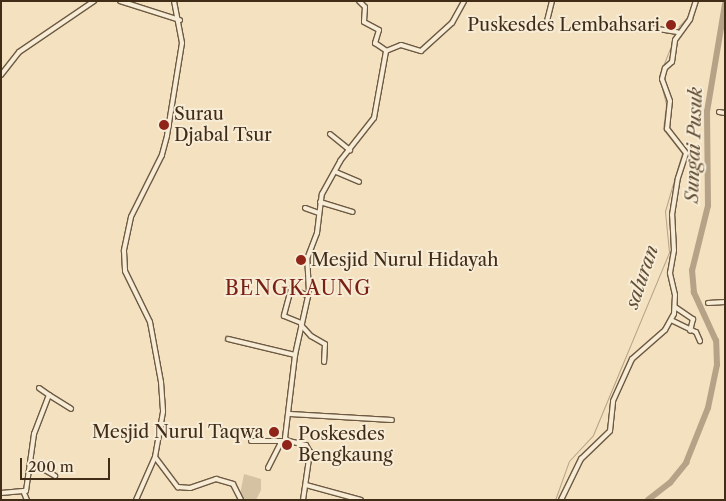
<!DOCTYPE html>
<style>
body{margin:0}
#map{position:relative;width:726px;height:501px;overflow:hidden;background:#f3e1c0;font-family:"Libre Caslon Text",serif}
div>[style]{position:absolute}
.green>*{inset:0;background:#d5c2a3}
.stream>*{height:1px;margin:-0.5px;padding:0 0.5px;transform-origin:0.5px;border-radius:0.5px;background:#b6a387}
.river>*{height:5.5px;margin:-2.75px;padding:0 2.75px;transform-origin:2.75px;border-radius:2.75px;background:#b6a387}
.roads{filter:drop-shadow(1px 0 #6e5942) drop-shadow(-1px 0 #6e5942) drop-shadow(0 1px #6e5942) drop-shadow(0 -1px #6e5942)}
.minor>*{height:4px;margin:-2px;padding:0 2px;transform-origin:2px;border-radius:2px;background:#f7ecd6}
.dots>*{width:14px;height:14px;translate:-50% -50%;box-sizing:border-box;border:2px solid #f7ecd6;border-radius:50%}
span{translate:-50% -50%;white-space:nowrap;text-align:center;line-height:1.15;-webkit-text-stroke:4px #f7ecd6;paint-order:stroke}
.poi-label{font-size:18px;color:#412c18}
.right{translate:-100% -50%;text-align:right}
.left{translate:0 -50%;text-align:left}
.water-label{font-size:19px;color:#645039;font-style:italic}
.quarter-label{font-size:20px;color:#7a1f14;letter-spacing:1px}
.frame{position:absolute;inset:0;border:2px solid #412c18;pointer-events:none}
.scale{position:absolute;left:20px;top:458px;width:90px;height:22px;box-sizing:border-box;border:2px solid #412c18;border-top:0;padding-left:6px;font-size:15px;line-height:18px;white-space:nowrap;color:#412c18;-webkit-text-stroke:4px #f7ecd6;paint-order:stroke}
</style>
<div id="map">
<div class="green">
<i style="clip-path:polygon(244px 474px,261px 479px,261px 490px,256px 500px,246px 500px,240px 495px)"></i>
</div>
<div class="stream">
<i style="left:555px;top:500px;width:41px;rotate:-70.3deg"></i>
<i style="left:569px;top:461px;width:35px;rotate:-47deg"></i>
<i style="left:593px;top:435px;width:198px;rotate:-67.4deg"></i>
<i style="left:669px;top:252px;width:41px;rotate:-95.6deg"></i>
<i style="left:665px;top:211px;width:60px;rotate:-73.7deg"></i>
<i style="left:682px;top:153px;width:31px;rotate:-128deg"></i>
<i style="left:663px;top:129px;width:25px;rotate:-83deg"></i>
<i style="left:666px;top:104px;width:29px;rotate:-104deg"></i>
<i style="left:659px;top:76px;width:54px;rotate:-68.2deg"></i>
<i style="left:679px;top:26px;width:16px;rotate:-47deg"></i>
</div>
<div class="river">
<i style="left:648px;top:500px;width:28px;rotate:-38deg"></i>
<i style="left:670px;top:483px;width:26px;rotate:-51deg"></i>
<i style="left:686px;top:463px;width:59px;rotate:-68.2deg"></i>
<i style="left:708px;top:408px;width:44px;rotate:-78.2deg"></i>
<i style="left:717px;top:365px;width:24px;rotate:-92deg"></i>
<i style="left:716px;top:341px;width:53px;rotate:-114.6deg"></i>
<i style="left:694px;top:293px;width:22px;rotate:-95deg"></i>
<i style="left:692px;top:271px;width:67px;rotate:-76.2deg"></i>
<i style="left:708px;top:206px;width:94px;rotate:-90.6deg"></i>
<i style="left:707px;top:112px;width:109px;rotate:-80.5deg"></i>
</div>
<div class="roads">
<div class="minor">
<i style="left:120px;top:1px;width:63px;rotate:17.6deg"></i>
<i style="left:174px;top:1px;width:43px;rotate:79.2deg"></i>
<i style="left:182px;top:43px;width:94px;rotate:99.2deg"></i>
<i style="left:167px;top:136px;width:20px;rotate:105deg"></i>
<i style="left:162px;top:155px;width:69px;rotate:116.6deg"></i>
<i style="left:131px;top:217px;width:35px;rotate:102deg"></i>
<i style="left:124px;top:251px;width:20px;rotate:87deg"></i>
<i style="left:125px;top:271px;width:57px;rotate:63.9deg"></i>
<i style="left:150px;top:322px;width:61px;rotate:79.6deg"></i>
<i style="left:161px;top:382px;width:30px;rotate:86deg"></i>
<i style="left:163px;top:412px;width:46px;rotate:100.1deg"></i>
<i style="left:155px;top:457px;width:38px;rotate:53deg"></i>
<i style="left:178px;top:487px;width:12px;rotate:5deg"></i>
<i style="left:190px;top:488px;width:28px;rotate:-19deg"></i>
<i style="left:216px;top:479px;width:18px;rotate:16deg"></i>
<i style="left:233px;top:484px;width:18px;rotate:63deg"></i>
<i style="left:359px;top:1px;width:8px;rotate:45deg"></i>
<i style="left:365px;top:7px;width:15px;rotate:94deg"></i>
<i style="left:364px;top:22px;width:17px;rotate:28deg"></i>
<i style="left:379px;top:30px;width:14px;rotate:107deg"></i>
<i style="left:375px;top:43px;width:14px;rotate:34deg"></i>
<i style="left:547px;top:21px;width:21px;rotate:-76deg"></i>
<i style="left:639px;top:26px;width:39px;rotate:9deg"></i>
<i style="left:1px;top:75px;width:29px;rotate:-52deg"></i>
<i style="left:19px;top:52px;width:91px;rotate:-34.2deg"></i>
<i style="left:719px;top:112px;width:6px;rotate:9deg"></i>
<i style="left:330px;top:134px;width:26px;rotate:39deg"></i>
<i style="left:336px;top:172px;width:25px;rotate:23deg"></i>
<i style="left:320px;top:202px;width:34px;rotate:17deg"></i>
<i style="left:305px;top:208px;width:15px;rotate:20deg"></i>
<i style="left:295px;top:286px;width:5px;rotate:143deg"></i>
<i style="left:291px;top:289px;width:28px;rotate:105deg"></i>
<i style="left:284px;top:316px;width:18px;rotate:22deg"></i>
<i style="left:291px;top:288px;width:19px;rotate:25deg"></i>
<i style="left:708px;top:303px;width:17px;rotate:-3deg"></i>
<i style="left:675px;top:307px;width:22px;rotate:34deg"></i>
<i style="left:693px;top:319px;width:12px;rotate:104deg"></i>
<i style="left:671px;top:320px;width:28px;rotate:26deg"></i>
<i style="left:696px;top:332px;width:10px;rotate:66deg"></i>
<i style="left:301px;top:325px;width:15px;rotate:48deg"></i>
<i style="left:311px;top:336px;width:16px;rotate:30deg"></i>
<i style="left:325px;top:344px;width:18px;rotate:93deg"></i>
<i style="left:228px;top:339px;width:69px;rotate:13.4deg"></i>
<i style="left:39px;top:388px;width:12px;rotate:35deg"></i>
<i style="left:290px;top:414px;width:102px;rotate:3.4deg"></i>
<i style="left:251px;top:441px;width:31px"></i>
<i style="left:31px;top:462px;width:28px;rotate:30deg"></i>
<i style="left:268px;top:468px;width:27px;rotate:-63deg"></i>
<i style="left:280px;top:444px;width:7px;rotate:-34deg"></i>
<i style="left:306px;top:485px;width:57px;rotate:15.3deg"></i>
<i style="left:1px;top:493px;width:25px;rotate:-5deg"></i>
<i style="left:26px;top:491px;width:58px;rotate:-82deg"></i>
<i style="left:34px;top:434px;width:42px;rotate:-69deg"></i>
<i style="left:49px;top:395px;width:26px;rotate:32deg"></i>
<i style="left:24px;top:493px;width:8px;rotate:67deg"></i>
<i style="left:136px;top:500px;width:47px;rotate:-66.2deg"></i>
<i style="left:303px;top:500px;width:49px;rotate:-81.7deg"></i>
<i style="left:310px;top:452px;width:8px;rotate:-120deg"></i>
<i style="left:306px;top:445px;width:18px;rotate:-167deg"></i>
<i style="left:288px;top:441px;width:4px;rotate:-135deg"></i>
<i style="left:285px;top:438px;width:84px;rotate:-83.1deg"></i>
<i style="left:295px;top:355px;width:65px;rotate:-77.5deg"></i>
<i style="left:309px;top:292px;width:33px;rotate:-93deg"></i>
<i style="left:307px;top:259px;width:28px;rotate:-69deg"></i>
<i style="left:317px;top:233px;width:39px;rotate:-83deg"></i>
<i style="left:322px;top:194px;width:38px;rotate:-61deg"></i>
<i style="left:340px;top:161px;width:55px;rotate:-51.7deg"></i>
<i style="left:374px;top:118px;width:68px;rotate:-79.8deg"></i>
<i style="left:386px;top:51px;width:16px;rotate:-22deg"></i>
<i style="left:401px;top:45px;width:21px;rotate:17deg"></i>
<i style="left:421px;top:51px;width:42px;rotate:-42.1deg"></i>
<i style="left:452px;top:23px;width:25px;rotate:-61deg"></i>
<i style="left:561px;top:500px;width:46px;rotate:-64deg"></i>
<i style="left:581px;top:459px;width:40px;rotate:-44deg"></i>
<i style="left:610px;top:431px;width:30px;rotate:-84deg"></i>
<i style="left:613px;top:401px;width:46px;rotate:-65.7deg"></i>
<i style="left:632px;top:359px;width:44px;rotate:-41.3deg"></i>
<i style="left:665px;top:330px;width:18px;rotate:-61deg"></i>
<i style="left:674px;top:314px;width:19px;rotate:-87deg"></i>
<i style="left:675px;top:295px;width:23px;rotate:-103deg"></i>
<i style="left:670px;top:273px;width:23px;rotate:-80deg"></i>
<i style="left:674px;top:250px;width:35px;rotate:-93deg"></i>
<i style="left:672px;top:215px;width:37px;rotate:-81deg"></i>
<i style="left:678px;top:178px;width:26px;rotate:-72deg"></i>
<i style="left:686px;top:153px;width:31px;rotate:-128deg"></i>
<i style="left:667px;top:129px;width:28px;rotate:-84deg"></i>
<i style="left:670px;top:101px;width:23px;rotate:-110deg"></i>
<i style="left:662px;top:79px;width:11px;rotate:-75deg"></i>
<i style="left:665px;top:68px;width:9px;rotate:-41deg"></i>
<i style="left:672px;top:62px;width:22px;rotate:-82deg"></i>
<i style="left:675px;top:40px;width:26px;rotate:-54deg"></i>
<i style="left:690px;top:19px;width:19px;rotate:-72deg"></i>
</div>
</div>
<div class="dots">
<i style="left:671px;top:25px;background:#8f2418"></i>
<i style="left:164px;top:125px;background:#8f2418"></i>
<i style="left:301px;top:260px;background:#8f2418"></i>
<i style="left:274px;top:432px;background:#8f2418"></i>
<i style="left:287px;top:445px;background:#8f2418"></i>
</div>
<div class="poi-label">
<span class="right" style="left:660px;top:25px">Puskesdes Lembahsari</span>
<span class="left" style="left:174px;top:125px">Surau<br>Djabal Tsur</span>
<span class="left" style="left:311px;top:260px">Mesjid Nurul Hidayah</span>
<span class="right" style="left:264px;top:432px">Mesjid Nurul Taqwa</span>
<span class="left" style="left:298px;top:445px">Poskesdes<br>Bengkaung</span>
</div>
<div class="water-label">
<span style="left:694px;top:145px;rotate:-88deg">Sungai Pusuk</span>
<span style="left:642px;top:277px;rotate:-71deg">saluran</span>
</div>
<div class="quarter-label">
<span style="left:298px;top:288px">BENGKAUNG</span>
</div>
<div class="frame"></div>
<div class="scale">200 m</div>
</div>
